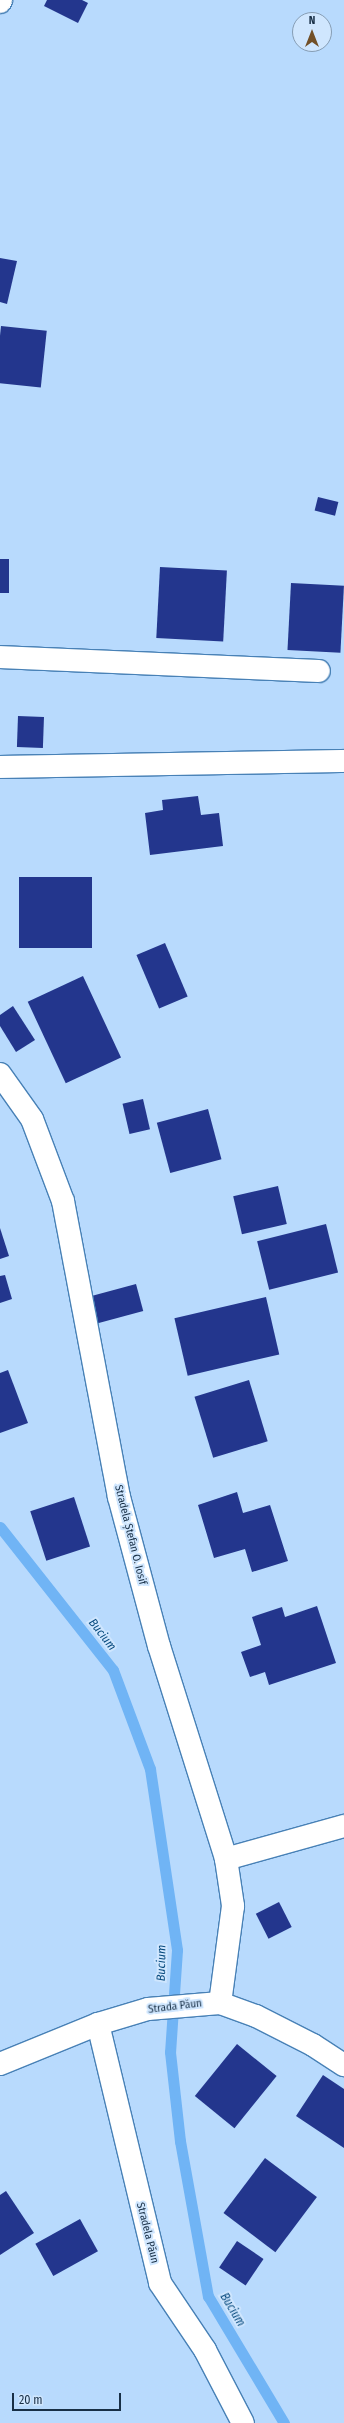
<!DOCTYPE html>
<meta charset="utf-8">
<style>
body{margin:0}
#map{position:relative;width:344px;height:2423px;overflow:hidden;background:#b8dafd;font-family:"Fira Sans Condensed",sans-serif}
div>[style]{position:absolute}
.stream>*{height:11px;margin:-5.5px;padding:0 5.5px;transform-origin:5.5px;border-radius:5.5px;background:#70b4f5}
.building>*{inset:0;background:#23368d;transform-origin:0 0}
.roads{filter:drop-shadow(1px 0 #4881b6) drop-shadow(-1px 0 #4881b6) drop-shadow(0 1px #4881b6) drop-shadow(0 -1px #4881b6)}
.minor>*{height:22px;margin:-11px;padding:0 11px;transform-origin:11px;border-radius:11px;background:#fff}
span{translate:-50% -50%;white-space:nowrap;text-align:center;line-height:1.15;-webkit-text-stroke:4px #cfe6fe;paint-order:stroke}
.street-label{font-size:11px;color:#182f46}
.water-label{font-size:12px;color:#074a7e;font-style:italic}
.north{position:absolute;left:292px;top:12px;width:40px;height:40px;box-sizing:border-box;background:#cfe6fe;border:1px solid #869db4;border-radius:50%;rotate:0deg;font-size:11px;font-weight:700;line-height:16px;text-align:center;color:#182f46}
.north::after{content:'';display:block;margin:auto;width:14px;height:18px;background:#725028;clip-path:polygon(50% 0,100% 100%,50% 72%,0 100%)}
.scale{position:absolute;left:12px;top:2393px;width:109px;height:18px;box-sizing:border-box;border:2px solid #182f46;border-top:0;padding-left:5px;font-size:12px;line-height:14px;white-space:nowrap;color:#182f46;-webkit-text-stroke:3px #cfe6fe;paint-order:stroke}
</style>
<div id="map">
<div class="stream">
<i style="left:0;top:1527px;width:182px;rotate:51.7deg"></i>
<i style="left:113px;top:1670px;width:106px;rotate:69.5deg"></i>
<i style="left:150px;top:1769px;width:183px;rotate:81.5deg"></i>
<i style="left:177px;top:1950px;width:102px;rotate:93.9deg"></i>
<i style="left:170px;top:2052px;width:90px;rotate:83.6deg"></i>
<i style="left:180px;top:2141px;width:158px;rotate:79.8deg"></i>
<i style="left:208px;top:2296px;width:148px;rotate:59.1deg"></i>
</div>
<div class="building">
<i style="clip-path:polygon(47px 0,82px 0,88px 3px,78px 23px,44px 6px)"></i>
<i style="clip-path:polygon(0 258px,17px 261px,7px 304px,0 302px)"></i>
<i style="left:1px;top:326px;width:46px;height:57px;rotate:6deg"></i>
<i style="left:318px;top:497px;width:21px;height:14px;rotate:14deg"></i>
<i style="left:0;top:559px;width:9px;height:34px"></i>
<i style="left:160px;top:567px;width:67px;height:71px;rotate:3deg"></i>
<i style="left:291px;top:583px;width:53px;height:67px;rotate:3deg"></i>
<i style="left:18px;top:716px;width:26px;height:31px;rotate:2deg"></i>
<i style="clip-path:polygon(198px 796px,201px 815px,219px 813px,223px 846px,150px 855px,145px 813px,163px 810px,162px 800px)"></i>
<i style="left:92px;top:877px;width:71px;height:73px;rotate:90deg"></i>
<i style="left:165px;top:943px;width:58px;height:31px;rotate:67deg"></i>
<i style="left:83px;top:976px;width:90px;height:61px;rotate:65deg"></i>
<i style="clip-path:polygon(13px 1006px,35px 1040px,16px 1052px,0 1026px,0 1015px)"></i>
<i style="left:143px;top:1099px;width:31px;height:21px;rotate:77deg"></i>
<i style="left:208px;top:1109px;width:52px;height:53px;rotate:75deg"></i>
<i style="left:278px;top:1186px;width:39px;height:46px;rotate:77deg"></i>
<i style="left:326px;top:1224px;width:50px;height:71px;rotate:76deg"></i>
<i style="clip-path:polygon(0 1228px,9px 1256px,0 1259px)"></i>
<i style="clip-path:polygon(5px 1275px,12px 1299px,0 1303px,0 1276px)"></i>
<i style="left:136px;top:1284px;width:28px;height:47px;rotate:75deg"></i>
<i style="left:266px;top:1297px;width:59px;height:94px;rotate:77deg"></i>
<i style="clip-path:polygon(8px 1370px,28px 1423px,0 1433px,0 1373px)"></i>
<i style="left:249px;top:1380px;width:64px;height:57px;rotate:73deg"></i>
<i style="clip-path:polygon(237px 1492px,243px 1513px,270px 1505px,288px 1561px,252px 1572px,245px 1549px,214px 1558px,198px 1505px)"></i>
<i style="left:74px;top:1497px;width:52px;height:46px;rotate:72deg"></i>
<i style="clip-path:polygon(317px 1606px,336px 1663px,269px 1685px,265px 1672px,250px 1677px,241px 1652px,261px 1645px,252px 1617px,282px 1607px,285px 1617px)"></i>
<i style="left:279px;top:1902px;width:28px;height:26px;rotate:63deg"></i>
<i style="left:237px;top:2044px;width:51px;height:67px;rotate:39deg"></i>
<i style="clip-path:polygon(323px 2075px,344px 2089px,344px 2148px,296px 2116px)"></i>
<i style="left:265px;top:2158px;width:65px;height:69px;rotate:37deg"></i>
<i style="clip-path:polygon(6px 2191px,34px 2233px,0 2255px,0 2195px)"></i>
<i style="left:80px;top:2219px;width:37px;height:51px;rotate:61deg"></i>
<i style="left:237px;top:2241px;width:32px;height:32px;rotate:34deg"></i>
</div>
<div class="roads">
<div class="minor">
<i style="left:0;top:2px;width:2px;rotate:-63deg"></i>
<i style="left:0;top:657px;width:319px;rotate:2.5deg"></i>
<i style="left:0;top:767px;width:344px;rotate:-1deg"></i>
<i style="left:0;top:1074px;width:55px;rotate:54.6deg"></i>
<i style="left:32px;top:1119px;width:88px;rotate:69.3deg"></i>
<i style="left:63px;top:1201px;width:301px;rotate:79.3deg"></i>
<i style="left:119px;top:1497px;width:154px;rotate:75deg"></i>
<i style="left:159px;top:1646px;width:223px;rotate:72.5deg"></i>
<i style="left:226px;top:1859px;width:48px;rotate:81.5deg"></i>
<i style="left:233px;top:1906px;width:98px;rotate:97.6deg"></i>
<i style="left:226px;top:1859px;width:123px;rotate:-15.6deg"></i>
<i style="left:98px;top:2024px;width:266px;rotate:76.5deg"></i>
<i style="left:160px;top:2283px;width:81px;rotate:56.1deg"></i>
<i style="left:205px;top:2350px;width:82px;rotate:62.5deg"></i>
<i style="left:0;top:2064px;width:106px;rotate:-22.2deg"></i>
<i style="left:98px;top:2024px;width:52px;rotate:-16.7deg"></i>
<i style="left:148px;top:2009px;width:72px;rotate:-4.8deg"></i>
<i style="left:220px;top:2003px;width:38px;rotate:20deg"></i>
<i style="left:256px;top:2016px;width:64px;rotate:27deg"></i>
<i style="left:313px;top:2045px;width:37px;rotate:33deg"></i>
</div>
</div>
<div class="street-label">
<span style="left:130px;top:1535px;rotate:76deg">Stradela Ștefan O. Iosif</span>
<span style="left:175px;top:2007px;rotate:-7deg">Strada Păun</span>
<span style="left:147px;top:2233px;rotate:76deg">Stradela Păun</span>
</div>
<div class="water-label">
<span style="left:102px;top:1635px;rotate:52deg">Bucium</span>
<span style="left:162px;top:1963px;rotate:-89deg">Bucium</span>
<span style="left:232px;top:2310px;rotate:59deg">Bucium</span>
</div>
<div class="north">N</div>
<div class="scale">20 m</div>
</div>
